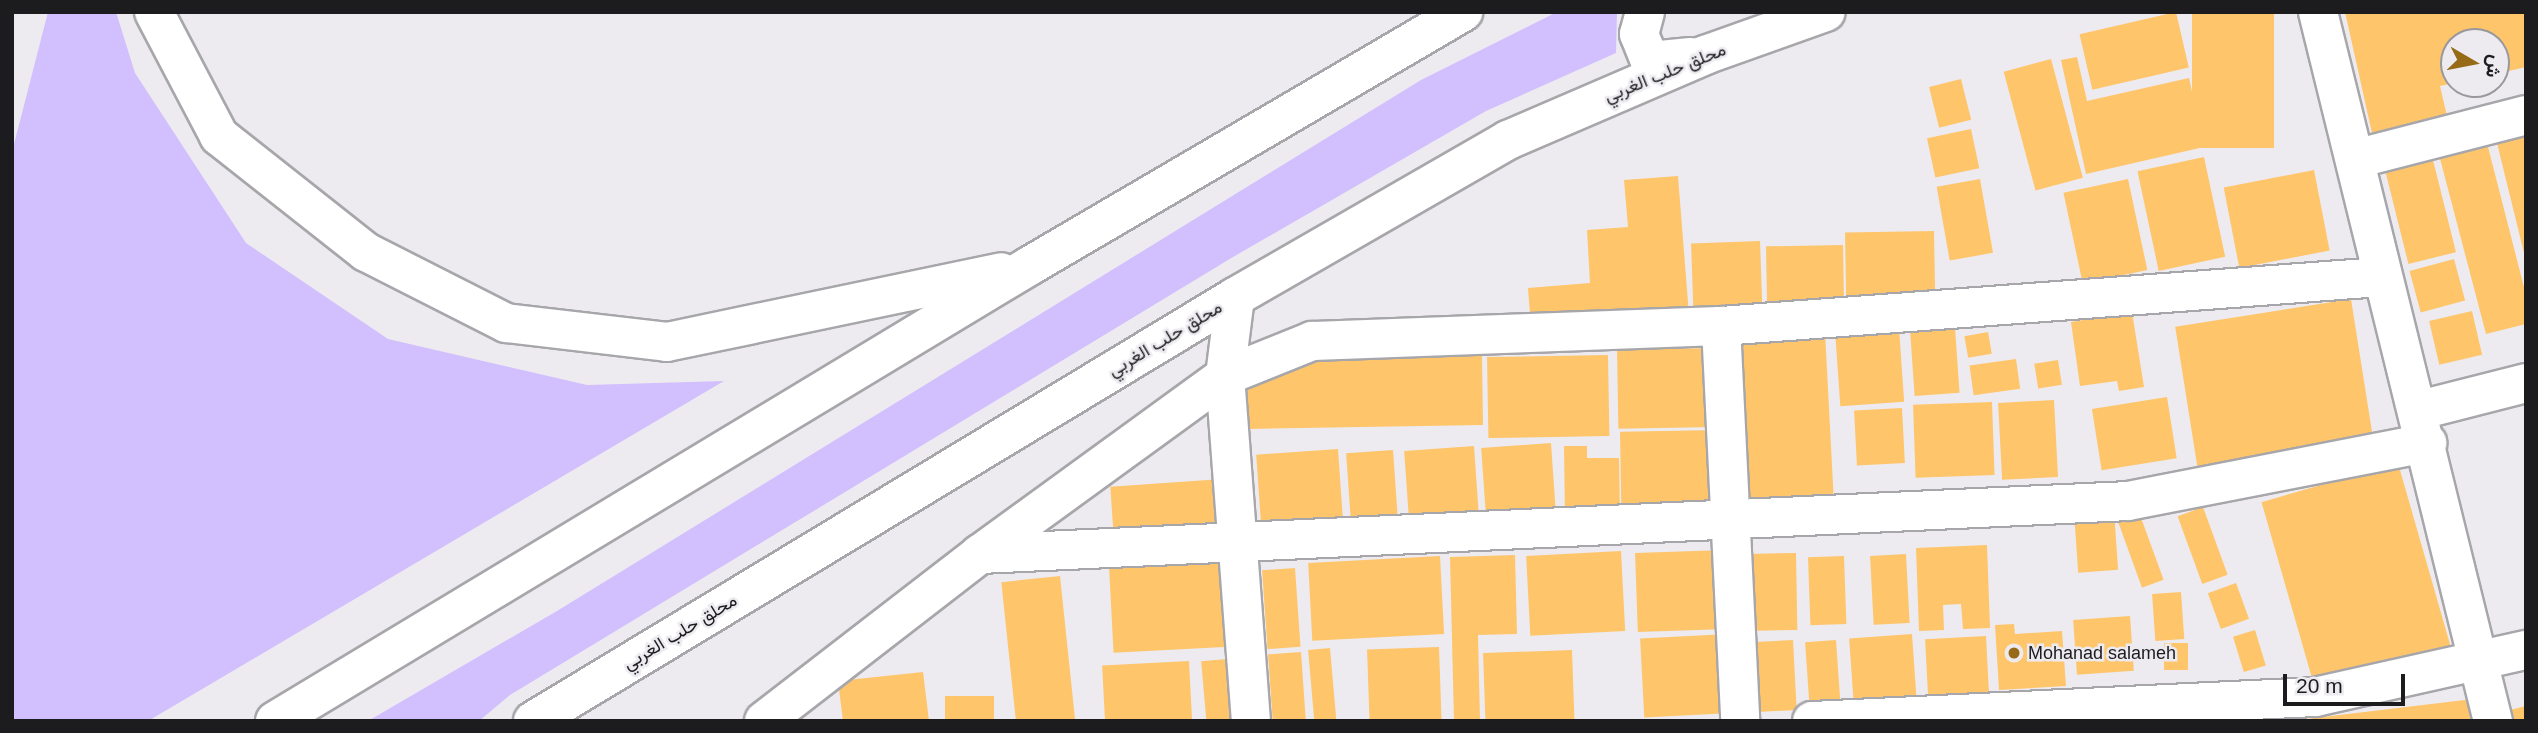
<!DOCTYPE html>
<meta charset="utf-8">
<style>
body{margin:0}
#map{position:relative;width:2538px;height:733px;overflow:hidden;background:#edebf0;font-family:Helvetica,Vazirmatn,sans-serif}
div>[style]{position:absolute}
.green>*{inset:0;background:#d2bffe}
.building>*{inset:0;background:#fec56b;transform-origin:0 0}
.roads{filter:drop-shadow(2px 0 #a7a6aa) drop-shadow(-2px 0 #a7a6aa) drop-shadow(0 2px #a7a6aa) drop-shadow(0 -2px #a7a6aa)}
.street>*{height:38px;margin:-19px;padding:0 19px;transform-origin:19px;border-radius:19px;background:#fff}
.highway>*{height:38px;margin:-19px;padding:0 19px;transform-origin:19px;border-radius:19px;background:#fff}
.dots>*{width:19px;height:19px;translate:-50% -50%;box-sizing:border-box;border:4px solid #edebf0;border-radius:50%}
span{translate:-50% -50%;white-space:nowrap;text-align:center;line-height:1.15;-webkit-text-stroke:5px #edebf0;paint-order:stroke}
.street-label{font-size:18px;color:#1c1c1e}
.poi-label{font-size:18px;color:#1c1c1e}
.left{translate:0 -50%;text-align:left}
.frame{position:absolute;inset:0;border:14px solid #1c1c1e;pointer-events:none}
.north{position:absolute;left:2440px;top:28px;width:70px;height:70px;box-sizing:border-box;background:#edebf0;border:2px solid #99989c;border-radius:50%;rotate:100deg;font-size:19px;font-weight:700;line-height:28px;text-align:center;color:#1c1c1e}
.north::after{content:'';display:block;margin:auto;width:24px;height:32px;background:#966a17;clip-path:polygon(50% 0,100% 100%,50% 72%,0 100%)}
.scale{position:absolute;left:2283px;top:674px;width:122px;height:32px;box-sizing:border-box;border:4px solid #1c1c1e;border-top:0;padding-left:9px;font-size:21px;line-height:24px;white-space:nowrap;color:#1c1c1e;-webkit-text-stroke:5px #edebf0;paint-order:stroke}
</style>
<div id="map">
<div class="green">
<i style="clip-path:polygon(48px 12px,116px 12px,135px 73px,246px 243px,388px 339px,587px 385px,724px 381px,148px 721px,12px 721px,12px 152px)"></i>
<i style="clip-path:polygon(1557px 12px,1617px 12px,1616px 53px,1486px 111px,1233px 257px,510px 695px,479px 721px,368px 721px,557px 611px,1421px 80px)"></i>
</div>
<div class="building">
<i style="left:2176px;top:12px;width:57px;height:99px;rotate:77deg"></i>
<i style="left:2192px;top:12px;width:82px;height:136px"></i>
<i style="clip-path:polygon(2345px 12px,2524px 12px,2526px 67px,2496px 74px,2496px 42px,2454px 42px,2454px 83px,2440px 86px,2447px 116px,2372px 133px)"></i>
<i style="clip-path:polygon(2077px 57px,2087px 101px,2189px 78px,2204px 147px,2086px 174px,2061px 60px)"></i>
<i style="left:2051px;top:59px;width:123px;height:49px;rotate:75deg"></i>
<i style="left:1961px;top:79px;width:42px;height:33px;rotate:76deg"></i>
<i style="clip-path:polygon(2526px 127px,2526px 257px,2525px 257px,2495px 135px)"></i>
<i style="left:1971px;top:129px;width:40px;height:45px;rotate:78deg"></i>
<i style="clip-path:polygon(2486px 139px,2526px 295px,2526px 324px,2486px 334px,2438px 151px)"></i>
<i style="left:2204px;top:157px;width:102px;height:68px;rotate:78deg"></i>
<i style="left:2433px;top:160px;width:95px;height:49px;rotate:76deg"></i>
<i style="left:2314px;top:170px;width:82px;height:92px;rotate:79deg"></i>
<i style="clip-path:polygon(1678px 176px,1689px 315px,1531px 327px,1528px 288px,1590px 283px,1587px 230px,1628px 227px,1624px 180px)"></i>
<i style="left:1980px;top:179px;width:75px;height:44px;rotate:80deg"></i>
<i style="left:2128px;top:179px;width:93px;height:66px;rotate:78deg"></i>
<i style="left:1934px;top:231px;width:73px;height:89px;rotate:89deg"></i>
<i style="left:1760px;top:241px;width:75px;height:69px;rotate:88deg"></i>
<i style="left:1843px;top:245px;width:68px;height:77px;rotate:89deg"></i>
<i style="left:2454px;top:259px;width:43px;height:46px;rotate:75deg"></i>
<i style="left:2351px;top:299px;width:152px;height:178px;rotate:81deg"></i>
<i style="left:2472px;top:311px;width:45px;height:44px;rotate:77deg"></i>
<i style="clip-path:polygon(2132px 312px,2144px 387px,2119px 391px,2117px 381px,2080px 386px,2071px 322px)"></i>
<i style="left:1899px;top:328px;width:74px;height:64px;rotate:86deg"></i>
<i style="left:1955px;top:328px;width:65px;height:45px;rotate:86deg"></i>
<i style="left:1825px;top:332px;width:162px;height:90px;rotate:87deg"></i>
<i style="left:1988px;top:332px;width:22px;height:24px;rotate:80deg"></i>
<i style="left:1715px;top:348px;width:79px;height:98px;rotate:89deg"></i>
<i style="clip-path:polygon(1482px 354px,1483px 425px,1246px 429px,1246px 378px,1275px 378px,1275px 358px)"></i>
<i style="left:1608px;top:355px;width:81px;height:121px;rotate:89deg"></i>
<i style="left:2016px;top:359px;width:30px;height:47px;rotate:82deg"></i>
<i style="left:2058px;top:360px;width:25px;height:24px;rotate:81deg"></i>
<i style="left:2167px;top:397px;width:62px;height:76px;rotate:81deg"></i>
<i style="left:2054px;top:400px;width:77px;height:56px;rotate:87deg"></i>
<i style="left:1992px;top:402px;width:73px;height:79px;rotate:88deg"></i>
<i style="left:1902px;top:408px;width:55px;height:48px;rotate:87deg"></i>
<i style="left:1718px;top:430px;width:79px;height:98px;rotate:89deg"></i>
<i style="left:1551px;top:443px;width:79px;height:70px;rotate:86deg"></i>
<i style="left:1474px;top:446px;width:79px;height:70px;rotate:86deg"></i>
<i style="clip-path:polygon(1564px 446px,1587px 446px,1587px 458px,1619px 458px,1620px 518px,1565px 519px)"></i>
<i style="left:1338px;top:449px;width:78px;height:82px;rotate:86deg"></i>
<i style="left:1393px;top:450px;width:78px;height:47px;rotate:86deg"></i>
<i style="left:2398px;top:463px;width:191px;height:142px;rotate:74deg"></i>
<i style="left:1222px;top:479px;width:54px;height:112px;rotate:86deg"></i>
<i style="left:2203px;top:507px;width:72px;height:27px;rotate:70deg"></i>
<i style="left:2114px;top:511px;width:59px;height:40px;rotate:86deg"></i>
<i style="left:2140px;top:515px;width:69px;height:23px;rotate:70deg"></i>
<i style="clip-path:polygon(1987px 545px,1990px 628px,1963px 629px,1961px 604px,1943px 605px,1944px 630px,1919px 631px,1916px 548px)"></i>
<i style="left:1724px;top:550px;width:79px;height:89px;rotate:88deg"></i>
<i style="left:1621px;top:551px;width:80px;height:95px;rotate:87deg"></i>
<i style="left:1796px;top:553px;width:77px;height:53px;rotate:89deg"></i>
<i style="left:1906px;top:554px;width:69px;height:36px;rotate:87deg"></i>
<i style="clip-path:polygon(1515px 555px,1517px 634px,1478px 635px,1480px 721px,1454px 721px,1450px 557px)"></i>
<i style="left:1440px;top:556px;width:78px;height:132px;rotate:87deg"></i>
<i style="left:1844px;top:556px;width:68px;height:36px;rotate:88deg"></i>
<i style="left:1220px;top:563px;width:84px;height:111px;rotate:87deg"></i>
<i style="left:1295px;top:568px;width:79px;height:33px;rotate:86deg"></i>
<i style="left:1060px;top:576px;width:146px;height:59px;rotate:84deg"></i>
<i style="left:2236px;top:583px;width:38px;height:30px;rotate:70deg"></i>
<i style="left:2181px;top:592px;width:47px;height:29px;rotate:86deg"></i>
<i style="left:2130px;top:616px;width:55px;height:57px;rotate:86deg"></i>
<i style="clip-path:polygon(2014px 624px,2015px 634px,2062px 631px,2066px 686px,1999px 690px,1995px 625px)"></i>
<i style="left:2255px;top:630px;width:37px;height:23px;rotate:73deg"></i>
<i style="left:1728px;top:634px;width:79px;height:88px;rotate:87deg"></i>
<i style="left:1912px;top:634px;width:63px;height:63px;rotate:86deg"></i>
<i style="left:1986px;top:636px;width:61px;height:61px;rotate:87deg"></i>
<i style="left:1793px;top:640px;width:70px;height:43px;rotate:87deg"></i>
<i style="left:1836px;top:640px;width:63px;height:31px;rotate:86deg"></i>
<i style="left:2188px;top:643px;width:27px;height:24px;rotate:90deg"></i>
<i style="left:1439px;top:647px;width:74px;height:72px;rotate:88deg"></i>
<i style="left:1330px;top:648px;width:73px;height:22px;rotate:85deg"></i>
<i style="left:1572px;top:650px;width:71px;height:89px;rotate:88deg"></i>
<i style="left:1301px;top:652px;width:69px;height:33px;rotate:86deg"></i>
<i style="left:1238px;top:658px;width:63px;height:37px;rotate:85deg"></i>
<i style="left:1189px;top:661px;width:60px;height:87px;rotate:87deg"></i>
<i style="clip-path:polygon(923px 672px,929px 721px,843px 721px,838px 681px)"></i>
<i style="left:945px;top:696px;width:49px;height:25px"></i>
<i style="clip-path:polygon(2473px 699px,2475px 721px,2307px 721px,2306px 719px)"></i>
<i style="clip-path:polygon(2526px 706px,2526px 721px,2513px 721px,2510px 710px)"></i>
</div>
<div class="roads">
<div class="street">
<i style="left:2318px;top:12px;width:730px;rotate:76.14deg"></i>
<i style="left:2355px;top:159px;width:177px;rotate:-14.4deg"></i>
<i style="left:1235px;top:297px;width:80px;rotate:97.2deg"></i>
<i style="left:1225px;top:376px;width:346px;rotate:85.7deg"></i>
<i style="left:1721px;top:326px;width:395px;rotate:87.2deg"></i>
<i style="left:2420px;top:410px;width:109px;rotate:-14.3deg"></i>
<i style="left:980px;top:554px;width:1149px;rotate:-2.64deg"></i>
<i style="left:2128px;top:501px;width:305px;rotate:-11deg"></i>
<i style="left:764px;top:721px;width:273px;rotate:-37.7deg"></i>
<i style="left:980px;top:554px;width:303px;rotate:-36deg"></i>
<i style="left:1225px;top:376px;width:94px;rotate:-21.9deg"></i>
<i style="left:1312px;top:341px;width:409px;rotate:-2.1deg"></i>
<i style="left:1721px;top:326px;width:661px;rotate:-4.25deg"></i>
<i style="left:1812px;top:721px;width:504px;rotate:-2.73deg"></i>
<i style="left:2315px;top:697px;width:216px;rotate:-12.6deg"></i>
</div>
<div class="highway">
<i style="left:154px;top:12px;width:140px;rotate:62.3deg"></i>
<i style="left:219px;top:136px;width:187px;rotate:38.3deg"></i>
<i style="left:366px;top:252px;width:157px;rotate:26.9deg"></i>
<i style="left:506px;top:323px;width:162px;rotate:6.7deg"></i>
<i style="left:667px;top:342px;width:341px;rotate:-11.8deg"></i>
<i style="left:1645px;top:12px;width:23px;rotate:105deg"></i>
<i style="left:1639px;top:34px;width:29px;rotate:68deg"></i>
<i style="left:1650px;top:61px;width:41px;rotate:-5.6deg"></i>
<i style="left:275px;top:721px;width:883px;rotate:-31.1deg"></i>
<i style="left:1031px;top:265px;width:501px;rotate:-30.36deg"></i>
<i style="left:533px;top:721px;width:820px;rotate:-31.13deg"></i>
<i style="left:1235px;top:297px;width:315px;rotate:-29.9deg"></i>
<i style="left:1508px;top:140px;width:215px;rotate:-23.3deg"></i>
<i style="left:1705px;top:55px;width:128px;rotate:-19.6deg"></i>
</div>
</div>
<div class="dots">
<i style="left:2014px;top:653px;background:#966a17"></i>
</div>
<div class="street-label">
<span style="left:1665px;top:73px;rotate:-22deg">محلق حلب الغربي</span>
<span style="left:1165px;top:339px;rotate:-31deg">محلق حلب الغربي</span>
<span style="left:680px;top:632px;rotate:-31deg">محلق حلب الغربي</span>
</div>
<div class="poi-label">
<span class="left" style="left:2028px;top:653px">Mohanad salameh</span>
</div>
<div class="frame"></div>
<div class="north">ش</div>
<div class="scale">20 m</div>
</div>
